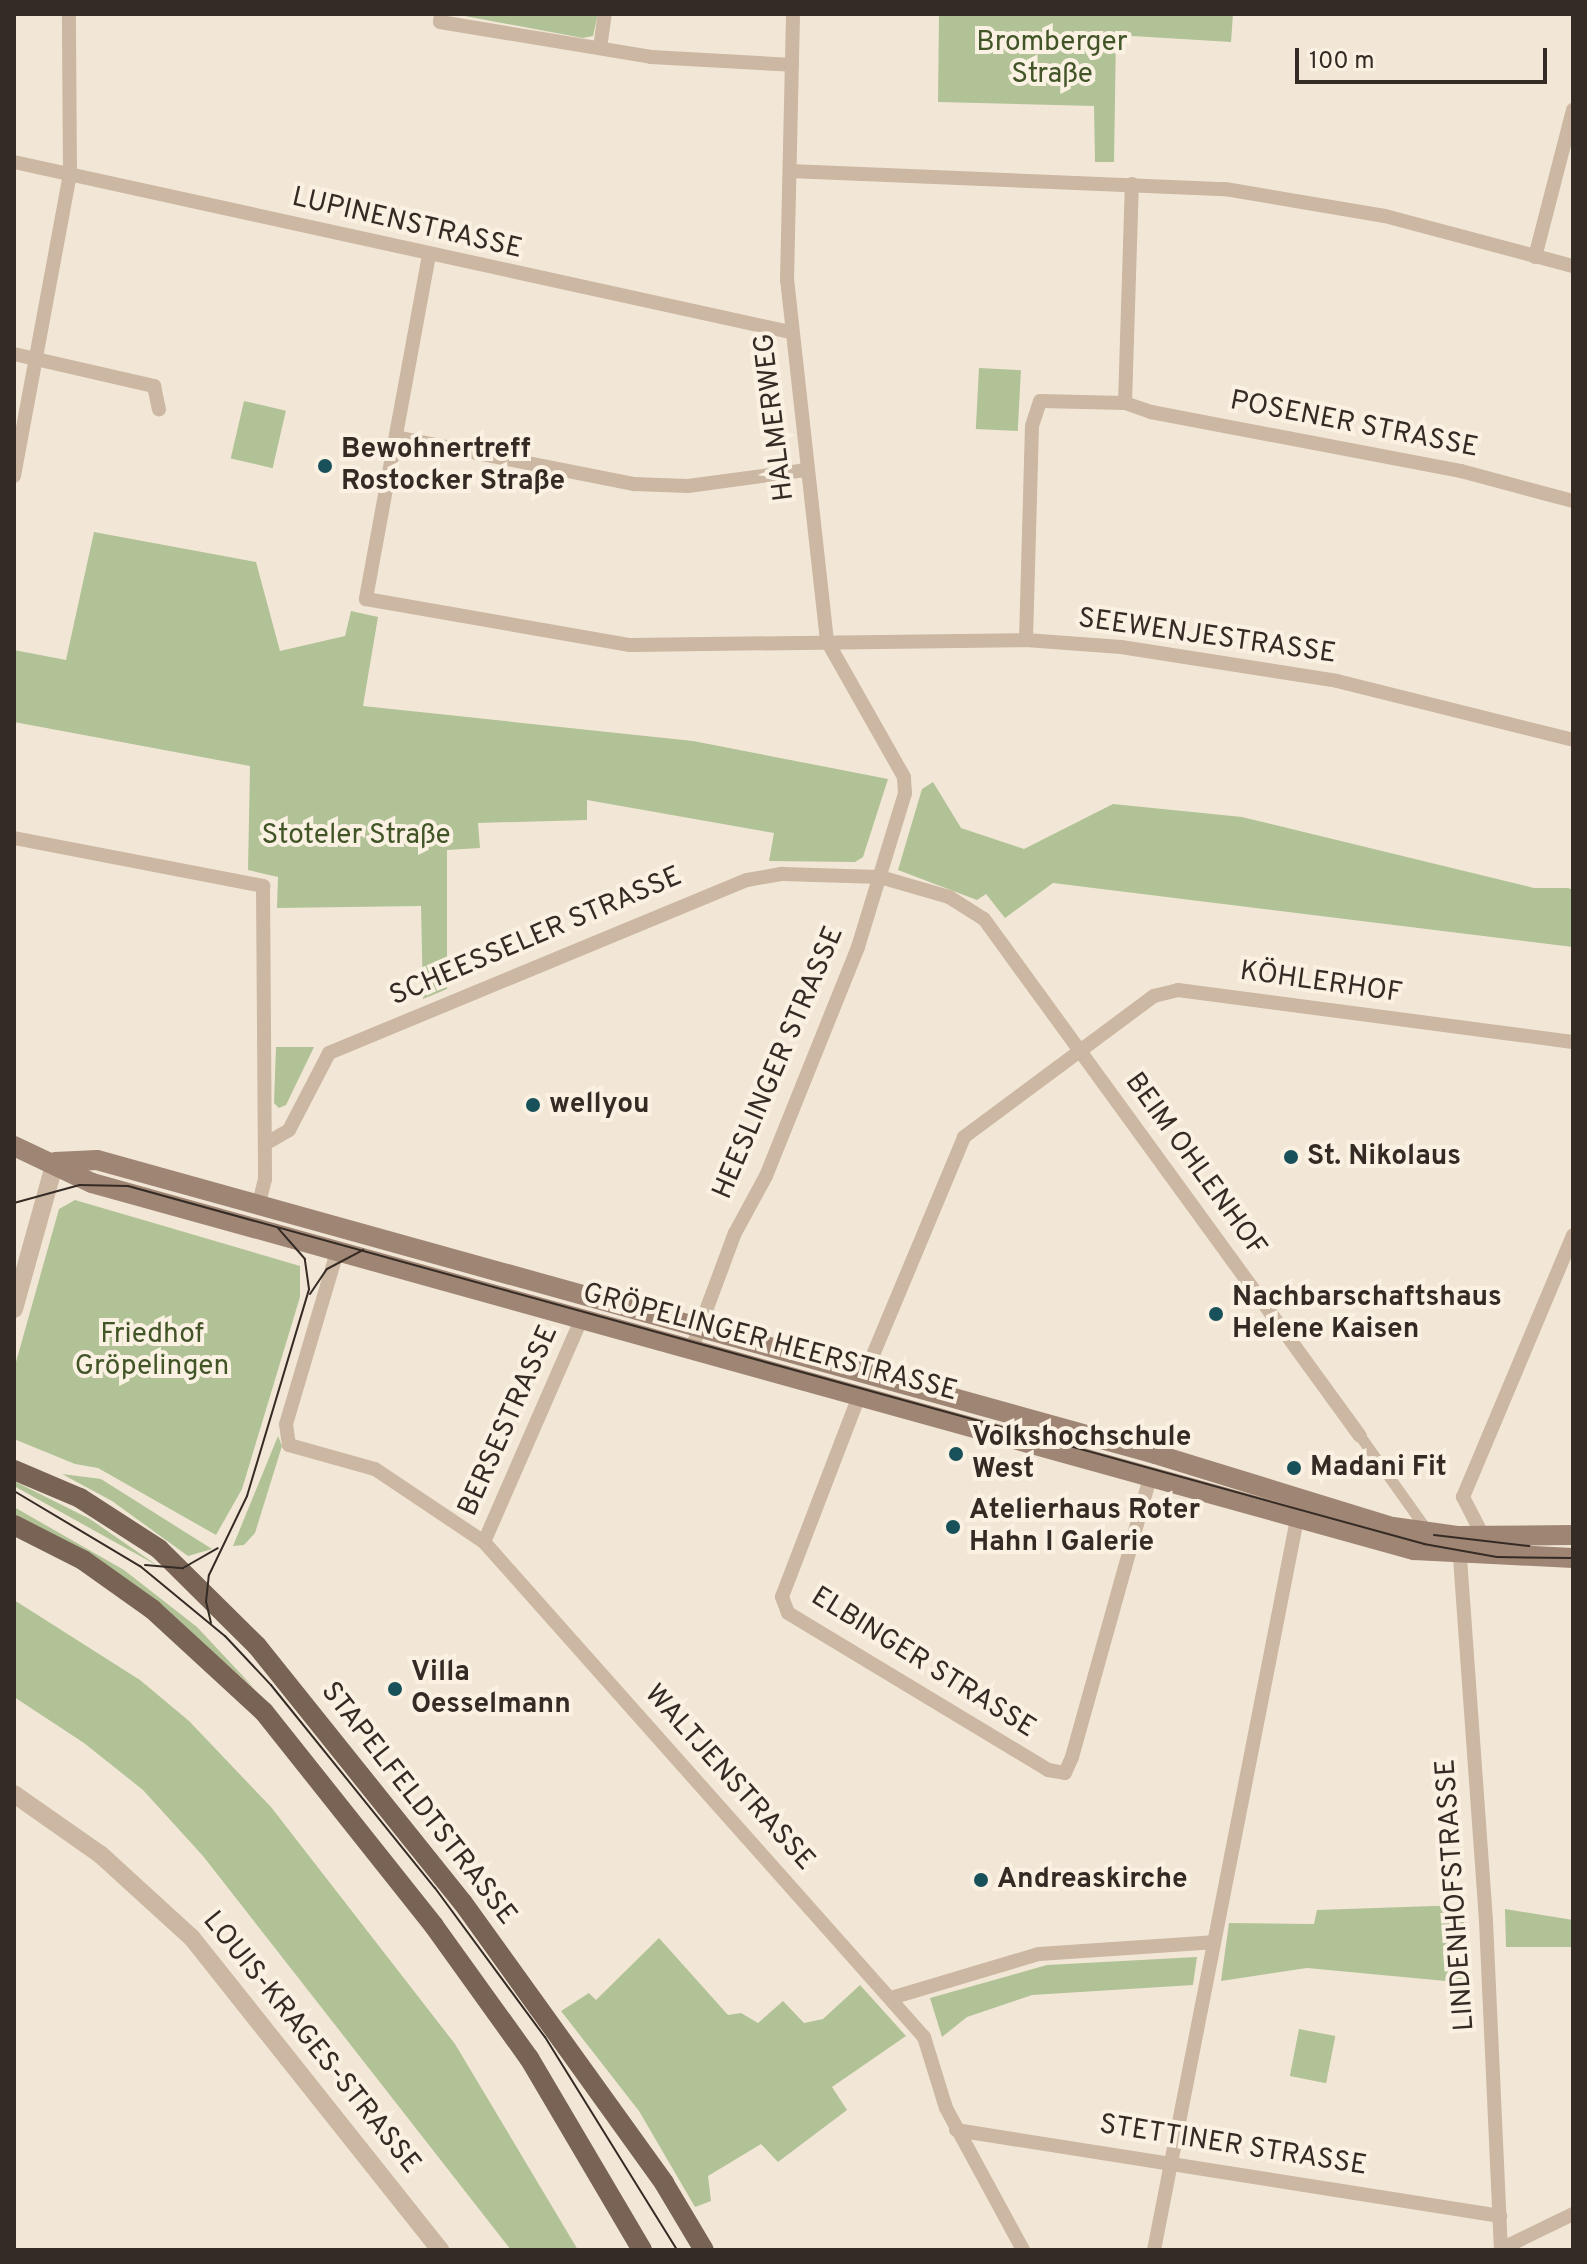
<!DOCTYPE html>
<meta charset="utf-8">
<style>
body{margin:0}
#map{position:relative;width:1587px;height:2264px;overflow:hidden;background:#f2e7d6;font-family:Overpass,sans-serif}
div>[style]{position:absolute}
.green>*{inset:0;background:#b1c296;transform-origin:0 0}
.pedestrian>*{height:11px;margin:-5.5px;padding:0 5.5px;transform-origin:5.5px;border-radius:5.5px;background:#cbb7a2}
.minor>*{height:14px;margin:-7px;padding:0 7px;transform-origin:7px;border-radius:7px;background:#cbb7a2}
.tertiary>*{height:18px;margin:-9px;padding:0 9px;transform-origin:9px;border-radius:9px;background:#cbb7a2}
.secondary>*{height:20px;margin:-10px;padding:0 10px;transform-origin:10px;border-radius:10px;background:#9f8573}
.primary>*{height:20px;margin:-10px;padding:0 10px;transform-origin:10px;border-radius:10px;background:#786355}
.tram>*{height:2px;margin:-1px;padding:0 1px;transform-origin:1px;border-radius:1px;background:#352b25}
.dots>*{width:22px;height:22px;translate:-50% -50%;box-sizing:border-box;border:4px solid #faf1e3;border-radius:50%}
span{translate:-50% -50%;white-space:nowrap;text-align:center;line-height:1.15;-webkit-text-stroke:8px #faf1e3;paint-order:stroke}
.park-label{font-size:28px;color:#415527}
.street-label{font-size:28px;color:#352b25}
.poi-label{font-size:28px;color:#352b25;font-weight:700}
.left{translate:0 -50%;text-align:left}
.frame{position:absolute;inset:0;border:16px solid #352b25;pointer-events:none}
.scale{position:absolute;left:1295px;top:48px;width:252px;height:36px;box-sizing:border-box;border:4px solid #352b25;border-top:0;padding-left:10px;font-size:24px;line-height:28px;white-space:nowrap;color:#352b25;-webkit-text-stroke:6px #faf1e3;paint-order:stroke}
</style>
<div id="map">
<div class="green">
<i style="clip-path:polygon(454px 14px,598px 14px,593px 36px,583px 38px)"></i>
<i style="clip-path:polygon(939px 14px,1233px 14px,1231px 42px,1116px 35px,1114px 162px,1095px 162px,1094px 106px,938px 102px)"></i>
<i style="left:979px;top:368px;width:42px;height:61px;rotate:3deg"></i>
<i style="left:244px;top:401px;width:43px;height:59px;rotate:13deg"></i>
<i style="clip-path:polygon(94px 532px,256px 562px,280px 651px,345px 636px,351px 611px,378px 617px,363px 706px,693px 741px,888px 779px,863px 857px,855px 862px,769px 861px,774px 833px,587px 800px,587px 820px,478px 823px,480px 848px,447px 850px,447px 989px,423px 999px,421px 906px,277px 908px,278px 877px,248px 870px,250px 766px,14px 722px,14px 650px,66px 660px)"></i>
<i style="clip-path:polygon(933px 782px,961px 828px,1024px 849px,1113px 804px,1242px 817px,1534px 888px,1568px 888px,1573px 890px,1573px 947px,1053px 883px,1005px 918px,986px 894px,977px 900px,898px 870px,922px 789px)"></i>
<i style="clip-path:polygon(276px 1047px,314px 1047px,286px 1105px,279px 1108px,274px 1103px)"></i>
<i style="clip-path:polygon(75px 1200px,300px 1266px,300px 1297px,242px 1489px,216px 1535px,98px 1468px,75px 1464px,14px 1439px,14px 1369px,59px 1209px)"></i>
<i style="clip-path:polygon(278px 1436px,282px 1446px,255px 1533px,244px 1545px,233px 1546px)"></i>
<i style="clip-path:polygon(62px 1474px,101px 1479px,212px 1549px,188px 1556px,112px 1501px)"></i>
<i style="clip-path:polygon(14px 1481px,90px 1519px,158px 1566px,14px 1486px)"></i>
<i style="clip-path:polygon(14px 1507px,124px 1570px,197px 1627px,254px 1688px,143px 1591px,14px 1514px)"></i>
<i style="clip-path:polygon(14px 1600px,140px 1680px,189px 1721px,271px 1807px,455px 2044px,578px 2250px,511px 2250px,203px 1856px,143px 1790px,84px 1743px,14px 1697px)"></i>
<i style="clip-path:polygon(1463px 1905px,1467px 1983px,1307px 1968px,1221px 1981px,1229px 1923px,1314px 1924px,1317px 1910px)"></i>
<i style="clip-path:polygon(1505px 1909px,1573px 1920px,1573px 1947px,1506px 1947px)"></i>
<i style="clip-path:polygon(659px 1938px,728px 2015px,741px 2013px,758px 2023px,783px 2001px,804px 2023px,823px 2019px,860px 1985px,906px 2036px,832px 2087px,847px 2110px,778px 2162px,761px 2144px,708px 2176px,711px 2201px,695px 2207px,639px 2111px,561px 2011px,589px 1993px,596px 2000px)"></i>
<i style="clip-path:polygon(1197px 1957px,1193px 1985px,1032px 1995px,967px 2017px,942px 2037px,930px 1998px,1047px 1965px)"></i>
<i style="left:1299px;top:2029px;width:37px;height:48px;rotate:11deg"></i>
</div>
<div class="pedestrian">
<i style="left:1360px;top:1436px;width:119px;rotate:54.6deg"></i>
</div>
<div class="minor">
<i style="left:441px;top:14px;width:8px;rotate:97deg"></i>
<i style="left:440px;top:22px;width:214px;rotate:9.4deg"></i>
<i style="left:651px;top:57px;width:141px;rotate:3.2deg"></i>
<i style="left:600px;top:48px;width:34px;rotate:-82deg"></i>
<i style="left:14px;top:162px;width:794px;rotate:12.36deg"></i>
<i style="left:790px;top:171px;width:435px;rotate:2.4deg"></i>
<i style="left:1225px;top:189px;width:162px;rotate:9.6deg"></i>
<i style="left:1385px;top:216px;width:195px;rotate:14.9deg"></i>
<i style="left:429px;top:255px;width:350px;rotate:100.4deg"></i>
<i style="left:366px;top:599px;width:268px;rotate:9.9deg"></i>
<i style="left:630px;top:645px;width:396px;rotate:-0.7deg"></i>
<i style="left:1026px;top:640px;width:95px;rotate:4.2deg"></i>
<i style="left:1121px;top:647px;width:219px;rotate:8.9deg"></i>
<i style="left:1337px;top:681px;width:243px;rotate:14deg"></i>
<i style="left:1535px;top:257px;width:152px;rotate:-75.5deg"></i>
<i style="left:14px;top:354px;width:144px;rotate:12.9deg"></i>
<i style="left:154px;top:386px;width:24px;rotate:78deg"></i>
<i style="left:1125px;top:403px;width:219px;rotate:-88.2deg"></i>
<i style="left:396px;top:437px;width:243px;rotate:11.2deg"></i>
<i style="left:634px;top:484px;width:54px;rotate:2.1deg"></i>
<i style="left:688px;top:486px;width:120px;rotate:-7.7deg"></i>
<i style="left:14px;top:476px;width:307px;rotate:-79.5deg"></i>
<i style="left:70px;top:174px;width:160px;rotate:-90.4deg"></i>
<i style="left:1026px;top:640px;width:214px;rotate:-88.4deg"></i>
<i style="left:1032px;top:426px;width:26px;rotate:-72deg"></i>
<i style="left:1040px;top:401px;width:85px;rotate:1.3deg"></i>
<i style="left:1125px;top:403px;width:28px;rotate:19deg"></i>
<i style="left:1151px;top:412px;width:316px;rotate:10.8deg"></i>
<i style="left:1461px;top:471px;width:116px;rotate:15deg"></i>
<i style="left:14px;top:838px;width:254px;rotate:10.9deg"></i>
<i style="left:263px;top:886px;width:293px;rotate:89.6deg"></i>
<i style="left:265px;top:1179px;width:29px;rotate:104deg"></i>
<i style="left:265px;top:1144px;width:28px;rotate:-30deg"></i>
<i style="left:289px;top:1130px;width:87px;rotate:-62.5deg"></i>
<i style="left:329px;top:1053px;width:452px;rotate:-22.5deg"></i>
<i style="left:747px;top:880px;width:36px;rotate:-10deg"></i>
<i style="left:782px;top:874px;width:98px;rotate:1.8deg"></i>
<i style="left:880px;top:877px;width:72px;rotate:16.2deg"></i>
<i style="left:949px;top:897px;width:41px;rotate:32.2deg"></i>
<i style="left:984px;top:919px;width:639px;rotate:53.97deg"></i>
<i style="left:337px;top:1252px;width:179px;rotate:106.5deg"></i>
<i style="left:286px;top:1424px;width:21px;rotate:82deg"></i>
<i style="left:289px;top:1445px;width:89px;rotate:15.6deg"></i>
<i style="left:375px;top:1469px;width:131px;rotate:33.8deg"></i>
<i style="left:484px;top:1542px;width:662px;rotate:48.37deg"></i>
<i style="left:924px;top:2037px;width:74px;rotate:72.8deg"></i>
<i style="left:946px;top:2108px;width:162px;rotate:61.5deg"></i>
<i style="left:691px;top:1351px;width:126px;rotate:-69.6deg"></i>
<i style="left:735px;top:1233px;width:65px;rotate:-61.5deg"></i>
<i style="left:766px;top:1176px;width:247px;rotate:-68.1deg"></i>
<i style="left:858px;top:947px;width:161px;rotate:-73deg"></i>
<i style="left:905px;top:793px;width:16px;rotate:-94deg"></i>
<i style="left:904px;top:777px;width:156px;rotate:-119.5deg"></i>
<i style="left:827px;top:641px;width:363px;rotate:-96.3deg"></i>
<i style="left:787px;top:280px;width:266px;rotate:-88.7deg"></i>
<i style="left:865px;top:1374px;width:257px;rotate:-67.3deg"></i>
<i style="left:964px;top:1137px;width:237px;rotate:-36.6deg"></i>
<i style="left:1154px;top:996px;width:25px;rotate:-14deg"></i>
<i style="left:1178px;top:990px;width:398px;rotate:7.5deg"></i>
<i style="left:859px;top:1396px;width:215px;rotate:111deg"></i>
<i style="left:782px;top:1597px;width:17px;rotate:69deg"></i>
<i style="left:788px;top:1613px;width:304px;rotate:31.1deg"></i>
<i style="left:1048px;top:1770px;width:17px;rotate:10deg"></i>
<i style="left:1065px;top:1773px;width:17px;rotate:-66deg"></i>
<i style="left:1072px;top:1757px;width:291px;rotate:-74.4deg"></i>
<i style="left:1482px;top:1534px;width:42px;rotate:-117.2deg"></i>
<i style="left:1463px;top:1497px;width:284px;rotate:-67.2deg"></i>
<i style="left:484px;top:1542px;width:242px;rotate:-66.4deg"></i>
<i style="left:1459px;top:1544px;width:378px;rotate:85.9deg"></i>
<i style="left:1486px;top:1921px;width:329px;rotate:87.4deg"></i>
<i style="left:891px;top:1998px;width:154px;rotate:-16.6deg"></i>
<i style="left:1039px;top:1954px;width:174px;rotate:-3.9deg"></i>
<i style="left:956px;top:2130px;width:551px;rotate:8.98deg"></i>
<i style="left:1501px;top:2249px;width:80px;rotate:-25.9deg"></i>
<i style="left:1154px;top:2250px;width:745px;rotate:-78.93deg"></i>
</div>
<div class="tertiary">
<i style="left:14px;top:1309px;width:153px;rotate:-74.4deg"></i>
<i style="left:14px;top:1794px;width:106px;rotate:35deg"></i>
<i style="left:101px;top:1855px;width:123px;rotate:42.4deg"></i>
<i style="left:192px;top:1938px;width:399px;rotate:51.5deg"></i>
</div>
<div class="secondary">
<i style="left:14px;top:1146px;width:86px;rotate:25.4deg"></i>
<i style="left:92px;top:1183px;width:1372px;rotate:15.52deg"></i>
<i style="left:1414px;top:1550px;width:159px;rotate:2.9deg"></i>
<i style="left:55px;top:1162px;width:42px;rotate:-2.7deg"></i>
<i style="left:97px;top:1160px;width:1098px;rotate:15.53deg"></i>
<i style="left:1155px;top:1454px;width:249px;rotate:17.1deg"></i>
<i style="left:1393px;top:1527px;width:66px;rotate:7.9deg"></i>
<i style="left:1458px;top:1536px;width:115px;rotate:-0.5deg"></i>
</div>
<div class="primary">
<i style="left:14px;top:1470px;width:72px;rotate:23deg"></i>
<i style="left:80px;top:1498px;width:94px;rotate:32.8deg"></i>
<i style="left:159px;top:1549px;width:138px;rotate:44.7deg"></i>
<i style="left:257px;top:1646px;width:329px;rotate:51.3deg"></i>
<i style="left:463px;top:1903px;width:345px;rotate:54.3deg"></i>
<i style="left:664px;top:2183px;width:78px;rotate:59.2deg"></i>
<i style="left:14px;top:1525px;width:77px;rotate:26.9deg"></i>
<i style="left:83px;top:1560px;width:85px;rotate:35.4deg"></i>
<i style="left:152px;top:1609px;width:152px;rotate:42.6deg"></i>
<i style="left:264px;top:1712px;width:273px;rotate:51.5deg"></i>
<i style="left:434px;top:1926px;width:163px;rotate:54.3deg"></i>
<i style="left:529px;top:2058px;width:223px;rotate:59.5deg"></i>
</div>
<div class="tram">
<i style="left:14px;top:1203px;width:68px;rotate:-15.3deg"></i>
<i style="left:80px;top:1185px;width:48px;rotate:1.2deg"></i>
<i style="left:128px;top:1186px;width:1345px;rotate:15.44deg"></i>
<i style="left:1424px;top:1544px;width:74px;rotate:10.1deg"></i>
<i style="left:1497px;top:1557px;width:76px;rotate:0.8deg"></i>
<i style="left:310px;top:1294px;width:30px;rotate:-56deg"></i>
<i style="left:327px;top:1269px;width:41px;rotate:-27.8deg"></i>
<i style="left:14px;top:1491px;width:147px;rotate:30.8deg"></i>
<i style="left:140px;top:1566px;width:110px;rotate:39.5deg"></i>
<i style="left:225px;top:1636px;width:67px;rotate:46.8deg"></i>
<i style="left:271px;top:1685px;width:261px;rotate:51.1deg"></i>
<i style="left:435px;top:1888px;width:185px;rotate:53.6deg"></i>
<i style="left:545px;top:2037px;width:251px;rotate:58.2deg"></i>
<i style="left:1434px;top:1535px;width:96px;rotate:6.6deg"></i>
<i style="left:145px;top:1565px;width:38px;rotate:5deg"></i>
<i style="left:183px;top:1568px;width:40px;rotate:-29.7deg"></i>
<i style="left:211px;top:1623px;width:22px;rotate:-103deg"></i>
<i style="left:206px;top:1602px;width:27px;rotate:-84deg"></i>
<i style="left:209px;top:1575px;width:88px;rotate:-64.3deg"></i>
<i style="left:247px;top:1496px;width:216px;rotate:-73.3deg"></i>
<i style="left:309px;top:1289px;width:30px;rotate:-98deg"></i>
<i style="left:305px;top:1259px;width:41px;rotate:-131.1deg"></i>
</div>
<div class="dots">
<i style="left:325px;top:466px;background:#185159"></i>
<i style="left:533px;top:1105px;background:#185159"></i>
<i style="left:1291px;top:1157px;background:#185159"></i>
<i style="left:1216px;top:1314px;background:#185159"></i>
<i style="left:956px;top:1454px;background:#185159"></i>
<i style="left:1294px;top:1468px;background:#185159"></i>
<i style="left:953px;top:1527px;background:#185159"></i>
<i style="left:395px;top:1689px;background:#185159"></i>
<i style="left:981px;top:1880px;background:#185159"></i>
</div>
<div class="park-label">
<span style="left:1052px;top:59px">Bromberger<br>Straße</span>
<span style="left:356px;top:836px">Stoteler Straße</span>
<span style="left:152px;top:1351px">Friedhof<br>Gröpelingen</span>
</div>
<div class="street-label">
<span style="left:407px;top:224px;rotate:13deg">LUPINENSTRASSE</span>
<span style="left:775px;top:417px;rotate:-97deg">HALMERWEG</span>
<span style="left:1354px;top:425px;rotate:11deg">POSENER STRASSE</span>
<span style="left:1207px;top:637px;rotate:8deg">SEEWENJESTRASSE</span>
<span style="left:536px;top:937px;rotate:-23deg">SCHEESSELER STRASSE</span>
<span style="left:1321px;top:983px;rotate:8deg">KÖHLERHOF</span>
<span style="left:779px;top:1063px;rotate:-67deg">HEESLINGER STRASSE</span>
<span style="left:1195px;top:1165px;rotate:54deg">BEIM OHLENHOF</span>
<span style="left:770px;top:1343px;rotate:15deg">GRÖPELINGER HEERSTRASSE</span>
<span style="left:509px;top:1421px;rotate:-66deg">BERSESTRASSE</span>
<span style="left:923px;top:1663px;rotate:32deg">ELBINGER STRASSE</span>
<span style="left:729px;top:1778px;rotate:48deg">WALTJENSTRASSE</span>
<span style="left:418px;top:1804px;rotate:52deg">STAPELFELDTSTRASSE</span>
<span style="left:1456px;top:1895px;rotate:-94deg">LINDENHOFSTRASSE</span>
<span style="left:311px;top:2043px;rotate:51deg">LOUIS-KRAGES-STRASSE</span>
<span style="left:1233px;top:2146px;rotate:9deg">STETTINER STRASSE</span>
</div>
<div class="poi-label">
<span class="left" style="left:341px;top:466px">Bewohnertreff<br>Rostocker Straße</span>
<span class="left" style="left:549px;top:1105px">wellyou</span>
<span class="left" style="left:1307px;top:1157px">St. Nikolaus</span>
<span class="left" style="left:1232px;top:1314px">Nachbarschaftshaus<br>Helene Kaisen</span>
<span class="left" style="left:972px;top:1454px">Volkshochschule<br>West</span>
<span class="left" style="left:1310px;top:1468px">Madani Fit</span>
<span class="left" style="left:969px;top:1527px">Atelierhaus Roter<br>Hahn I Galerie</span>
<span class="left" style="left:411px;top:1689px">Villa<br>Oesselmann</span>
<span class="left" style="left:997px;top:1880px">Andreaskirche</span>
</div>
<div class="frame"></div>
<div class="scale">100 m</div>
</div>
